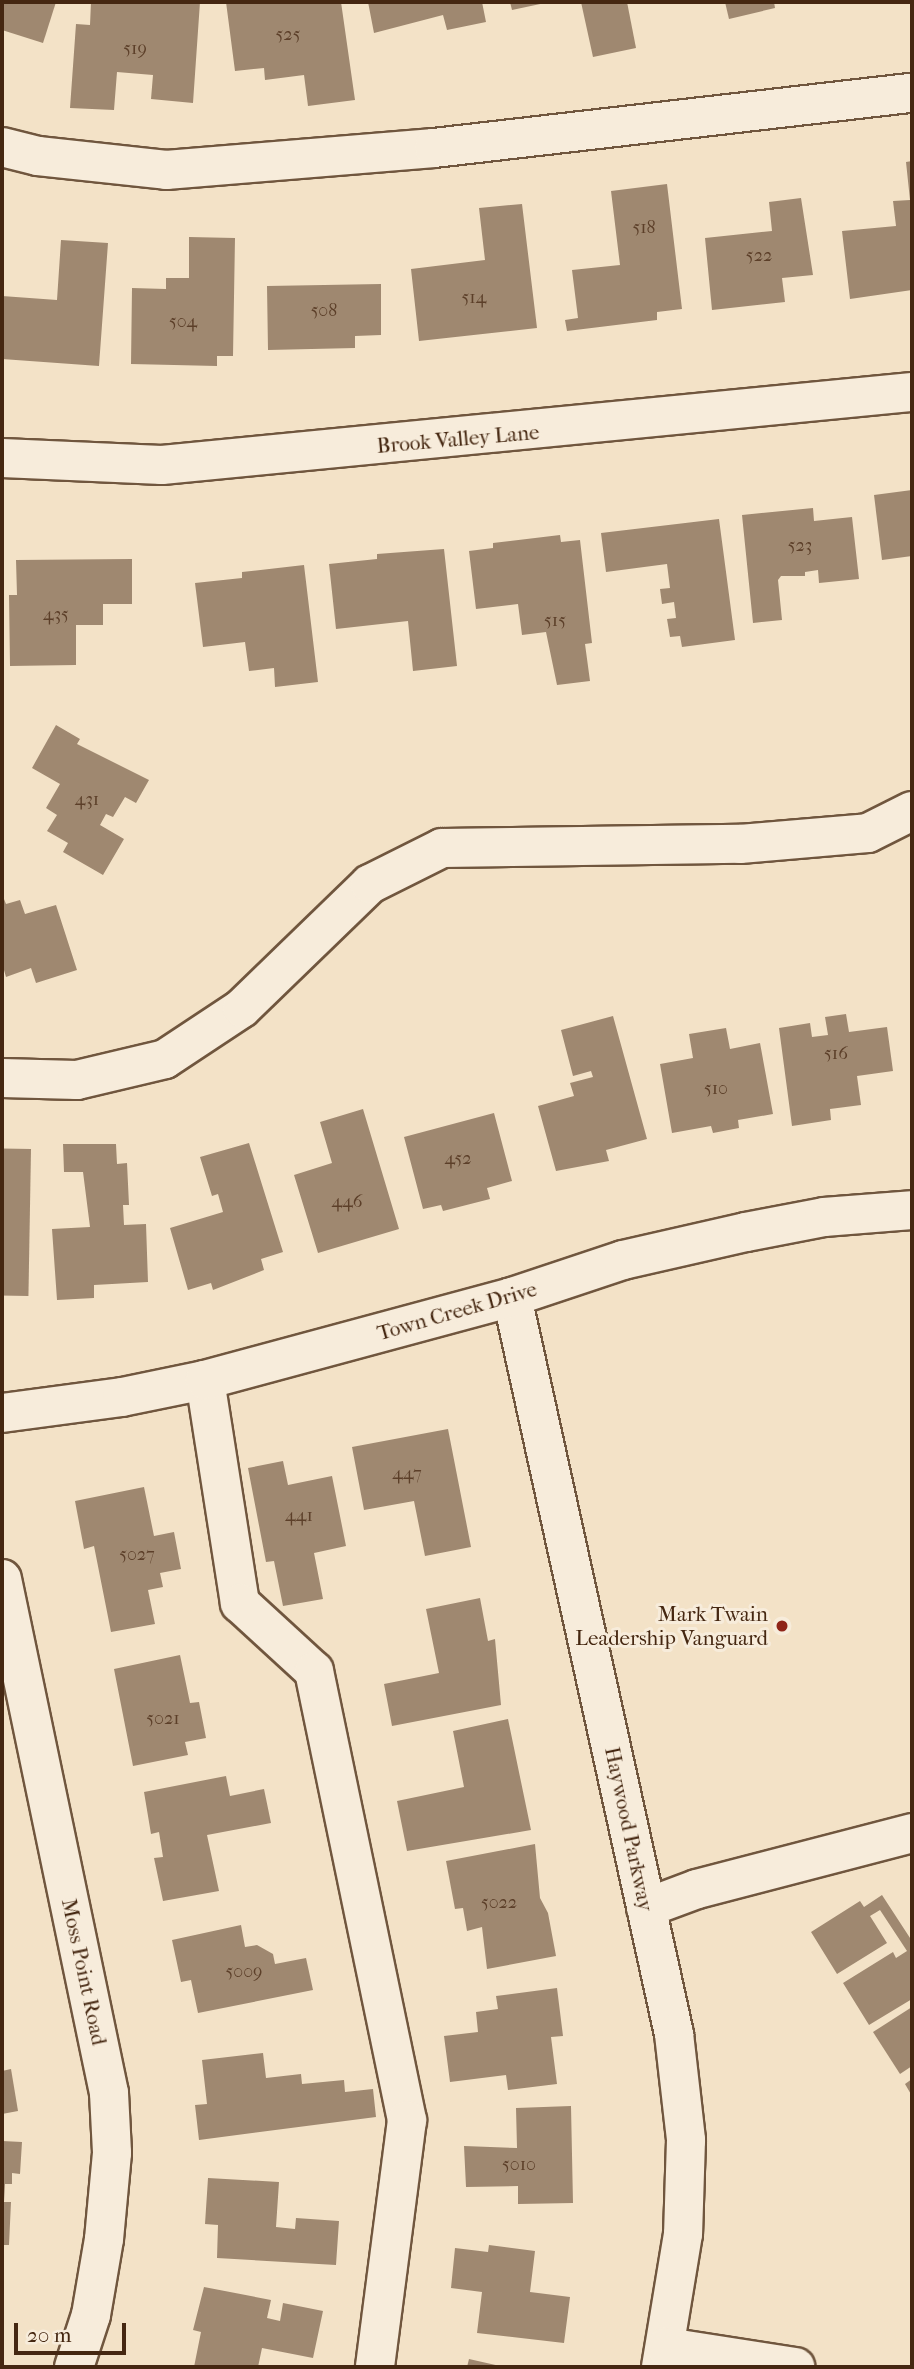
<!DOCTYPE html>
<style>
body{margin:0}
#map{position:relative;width:914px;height:2369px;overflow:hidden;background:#f3e2c7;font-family:"IM FELL French Canon",serif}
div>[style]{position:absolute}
.building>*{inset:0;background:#9f8870;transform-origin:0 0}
.roads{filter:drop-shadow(2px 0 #70563e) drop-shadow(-2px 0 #70563e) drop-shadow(0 2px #70563e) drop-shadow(0 -2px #70563e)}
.minor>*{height:38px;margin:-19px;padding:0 19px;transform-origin:19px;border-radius:19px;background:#f7ecdb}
.dots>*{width:19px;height:19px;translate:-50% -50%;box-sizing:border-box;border:4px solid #f7ecdb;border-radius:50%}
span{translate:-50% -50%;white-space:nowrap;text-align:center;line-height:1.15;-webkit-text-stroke:6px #f7ecdb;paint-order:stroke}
.number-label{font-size:18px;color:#5c3f29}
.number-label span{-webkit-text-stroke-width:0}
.street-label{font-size:21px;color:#452711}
.poi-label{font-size:21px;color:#452711}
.right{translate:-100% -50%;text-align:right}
.frame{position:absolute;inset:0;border:4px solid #452711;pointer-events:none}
.scale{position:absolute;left:14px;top:2323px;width:112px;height:32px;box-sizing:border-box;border:4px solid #452711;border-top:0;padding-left:9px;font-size:21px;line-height:24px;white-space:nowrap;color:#452711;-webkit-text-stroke:5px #f7ecdb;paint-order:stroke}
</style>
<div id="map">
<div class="building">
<i style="clip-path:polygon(2px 2px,56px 2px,43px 43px,2px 30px)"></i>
<i style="clip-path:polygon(91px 2px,200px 2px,193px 103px,151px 99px,153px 75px,117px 72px,114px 110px,70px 108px,76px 24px,90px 25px)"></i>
<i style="clip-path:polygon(226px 2px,341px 2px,355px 100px,308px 106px,304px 75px,265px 80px,264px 68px,235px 71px)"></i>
<i style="clip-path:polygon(368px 2px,482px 2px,486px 22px,447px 30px,443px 15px,374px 33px)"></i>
<i style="clip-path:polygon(510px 2px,545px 2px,545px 3px,512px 10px)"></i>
<i style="clip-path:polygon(581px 2px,627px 2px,636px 48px,593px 57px)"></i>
<i style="clip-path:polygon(725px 2px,774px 2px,775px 8px,729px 19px)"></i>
<i style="clip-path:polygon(912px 161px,912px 290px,850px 299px,842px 231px,896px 226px,893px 201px,910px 200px,906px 162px)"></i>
<i style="clip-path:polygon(667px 184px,682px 309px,657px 312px,657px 320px,567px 331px,565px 320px,578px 318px,572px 270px,620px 265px,611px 191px)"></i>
<i style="clip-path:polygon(801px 198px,813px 275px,782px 278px,785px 302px,712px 310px,705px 238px,772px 231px,769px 202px)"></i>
<i style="clip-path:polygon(522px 204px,537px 328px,419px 341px,411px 269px,485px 260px,479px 208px)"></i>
<i style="clip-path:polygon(189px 237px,235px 238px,233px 356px,217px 356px,217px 366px,131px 364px,132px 288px,166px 289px,166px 278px,189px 278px)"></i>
<i style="clip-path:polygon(61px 240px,108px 243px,99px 366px,2px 359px,2px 296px,57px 300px)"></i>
<i style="clip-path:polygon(381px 284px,381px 335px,355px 336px,355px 348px,268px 350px,267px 286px)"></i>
<i style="clip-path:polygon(912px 490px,912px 556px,882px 560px,874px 495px)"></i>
<i style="clip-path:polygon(813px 508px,814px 521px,852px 517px,859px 579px,819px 583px,818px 570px,805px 572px,805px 576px,781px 576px,778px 580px,782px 620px,753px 623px,742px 515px)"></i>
<i style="clip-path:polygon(719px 519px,735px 640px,682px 647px,680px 636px,670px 637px,667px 619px,676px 618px,674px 602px,662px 604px,660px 589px,670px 588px,667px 564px,606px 572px,601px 533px)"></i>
<i style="clip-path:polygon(560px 535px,561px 542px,580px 540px,592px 643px,585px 644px,590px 681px,557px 685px,546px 632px,522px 635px,518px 604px,476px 609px,469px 551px,493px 548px,493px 543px)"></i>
<i style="clip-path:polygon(444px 549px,457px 666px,413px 671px,408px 621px,336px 629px,329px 564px,377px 559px,377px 554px)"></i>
<i style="clip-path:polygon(132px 559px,132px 604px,103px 604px,103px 625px,76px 625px,76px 665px,10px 666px,9px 595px,17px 595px,16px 560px)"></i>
<i style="clip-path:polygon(304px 565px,318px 682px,275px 687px,274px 668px,249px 671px,245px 642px,203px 647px,195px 583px,242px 578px,242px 572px)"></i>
<i style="clip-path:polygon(56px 725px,80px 739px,77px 744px,149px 780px,136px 803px,125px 797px,113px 817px,106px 814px,100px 825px,124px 839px,103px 875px,63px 852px,68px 843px,47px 831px,57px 815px,46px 808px,60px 784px,32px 768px)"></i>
<i style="clip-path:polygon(2px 894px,6px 904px,20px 900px,25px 914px,56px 905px,77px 970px,36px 983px,31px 968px,6px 977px,2px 963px)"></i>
<i style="clip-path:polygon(846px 1014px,849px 1032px,887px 1027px,893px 1071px,857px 1076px,861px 1105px,830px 1109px,831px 1120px,792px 1126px,779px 1028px,810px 1023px,812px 1037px,828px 1035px,825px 1017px)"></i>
<i style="clip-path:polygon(613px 1016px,647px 1139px,606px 1150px,609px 1161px,556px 1171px,538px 1106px,574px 1096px,570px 1083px,593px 1077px,591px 1071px,573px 1076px,561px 1030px)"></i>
<i style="clip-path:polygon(726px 1028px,730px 1049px,760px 1043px,773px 1114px,738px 1120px,739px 1128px,713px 1133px,711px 1126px,672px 1133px,660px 1064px,693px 1058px,689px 1034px)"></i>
<i style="clip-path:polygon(363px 1109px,399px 1229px,318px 1253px,294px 1175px,332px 1163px,320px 1122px)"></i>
<i style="clip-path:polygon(494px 1113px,512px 1181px,487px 1188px,490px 1199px,443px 1211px,441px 1205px,423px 1209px,404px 1137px)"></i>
<i style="clip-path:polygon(249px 1143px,283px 1252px,261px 1259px,264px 1270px,213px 1290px,211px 1283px,188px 1290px,170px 1228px,223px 1212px,218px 1194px,212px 1196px,200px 1157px)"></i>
<i style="clip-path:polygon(63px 1144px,116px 1144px,117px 1164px,127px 1163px,129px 1205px,123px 1205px,124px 1225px,146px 1224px,148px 1282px,94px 1285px,94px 1298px,57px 1300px,52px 1229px,90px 1227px,83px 1172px,64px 1172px)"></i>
<i style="left:31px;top:1149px;width:147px;height:29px;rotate:91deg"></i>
<i style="clip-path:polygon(448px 1429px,471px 1547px,425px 1556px,414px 1501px,364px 1510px,352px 1447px)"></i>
<i style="clip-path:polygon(283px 1461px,288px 1485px,332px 1476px,346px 1546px,314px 1553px,323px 1599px,283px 1606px,274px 1561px,266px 1562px,248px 1468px)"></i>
<i style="clip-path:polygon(144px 1487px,154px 1536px,174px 1532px,181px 1569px,160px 1573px,163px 1587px,148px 1590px,155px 1624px,111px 1632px,94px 1546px,84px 1549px,75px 1501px)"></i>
<i style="clip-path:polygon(480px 1598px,488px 1641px,495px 1639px,501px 1705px,392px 1726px,384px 1684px,439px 1673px,426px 1609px)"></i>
<i style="clip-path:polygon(180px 1655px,190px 1703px,199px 1702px,206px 1738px,185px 1742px,188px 1755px,133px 1766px,114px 1669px)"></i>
<i style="clip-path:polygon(508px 1719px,531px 1830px,407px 1851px,397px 1801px,464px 1787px,453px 1731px)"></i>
<i style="clip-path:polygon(226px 1776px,230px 1796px,264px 1789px,271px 1823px,207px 1835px,219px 1891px,163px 1901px,154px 1858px,163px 1857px,159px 1832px,151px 1834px,144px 1792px)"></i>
<i style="clip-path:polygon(535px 1844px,540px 1898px,548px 1913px,556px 1956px,487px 1969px,482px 1927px,467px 1931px,463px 1908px,455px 1909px,446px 1861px)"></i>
<i style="clip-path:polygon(882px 1895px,912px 1941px,912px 1999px,869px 2025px,843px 1983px,893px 1952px,896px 1958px,907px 1951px,880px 1910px,870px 1916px,887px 1943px,837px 1974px,811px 1932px,860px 1901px,864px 1907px)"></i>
<i style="clip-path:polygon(241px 1925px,245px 1947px,257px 1945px,273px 1954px,275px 1964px,306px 1958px,313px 1990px,198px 2013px,191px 1980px,181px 1982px,172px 1940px)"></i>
<i style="clip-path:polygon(557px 1988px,563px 2036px,551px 2037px,557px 2084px,508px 2090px,506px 2075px,450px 2082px,444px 2036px,478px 2032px,476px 2012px,498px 2009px,496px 1996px)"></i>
<i style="clip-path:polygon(912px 2007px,912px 2066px,900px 2074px,873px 2032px)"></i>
<i style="clip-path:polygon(263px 2053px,266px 2078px,301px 2074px,302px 2084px,344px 2080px,345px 2092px,373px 2089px,376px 2117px,199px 2140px,195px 2105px,207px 2104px,202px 2060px)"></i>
<i style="clip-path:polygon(11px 2069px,18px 2111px,2px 2114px,2px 2071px)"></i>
<i style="clip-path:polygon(912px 2079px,912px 2096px,905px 2084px)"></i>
<i style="clip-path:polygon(571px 2106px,573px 2203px,518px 2204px,518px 2186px,466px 2187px,464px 2146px,517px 2148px,516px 2108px)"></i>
<i style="clip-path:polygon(2px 2141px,22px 2142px,20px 2174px,12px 2173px,12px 2184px,5px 2184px,4px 2202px,11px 2202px,9px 2245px,2px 2245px)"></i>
<i style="clip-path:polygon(208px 2178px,279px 2182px,276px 2227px,295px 2229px,296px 2218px,339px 2221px,336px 2265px,217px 2258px,218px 2225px,205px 2224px)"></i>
<i style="clip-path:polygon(489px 2245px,535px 2251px,530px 2292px,570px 2297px,564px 2343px,477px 2333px,482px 2292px,451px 2288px,455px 2248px,488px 2252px)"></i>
<i style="clip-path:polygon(204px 2287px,271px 2300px,267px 2318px,280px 2321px,283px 2303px,323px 2311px,313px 2358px,262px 2348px,258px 2367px,194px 2367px,201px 2332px,193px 2330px)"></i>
<i style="clip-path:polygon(469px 2359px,500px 2366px,499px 2367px,467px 2367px)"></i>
</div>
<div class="roads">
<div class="minor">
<i style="left:2px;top:147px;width:37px;rotate:14deg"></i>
<i style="left:38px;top:156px;width:129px;rotate:6.2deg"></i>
<i style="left:166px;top:170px;width:269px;rotate:-4.7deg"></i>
<i style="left:434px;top:148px;width:481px;rotate:-6.6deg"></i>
<i style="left:2px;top:458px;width:160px;rotate:2.5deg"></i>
<i style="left:162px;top:465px;width:754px;rotate:-5.56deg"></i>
<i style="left:2px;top:1078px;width:75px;rotate:1.5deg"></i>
<i style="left:77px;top:1080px;width:90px;rotate:-13.4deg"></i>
<i style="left:165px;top:1059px;width:92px;rotate:-33.5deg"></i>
<i style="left:242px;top:1008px;width:178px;rotate:-44.1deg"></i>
<i style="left:370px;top:884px;width:80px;rotate:-26.6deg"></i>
<i style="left:442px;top:848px;width:298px;rotate:-0.8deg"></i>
<i style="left:740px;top:844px;width:128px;rotate:-4.9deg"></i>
<i style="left:868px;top:833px;width:49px;rotate:-26.6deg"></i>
<i style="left:512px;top:1297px;width:755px;rotate:77.6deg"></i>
<i style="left:674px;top:2034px;width:107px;rotate:83.5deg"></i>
<i style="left:686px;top:2140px;width:94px;rotate:91.8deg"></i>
<i style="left:683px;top:2234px;width:135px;rotate:99.4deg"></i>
<i style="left:205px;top:1380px;width:226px;rotate:81.1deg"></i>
<i style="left:240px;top:1603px;width:100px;rotate:42.6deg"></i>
<i style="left:314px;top:1671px;width:459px;rotate:78.3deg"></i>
<i style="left:407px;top:2120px;width:249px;rotate:97.4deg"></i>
<i style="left:2px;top:1413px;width:121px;rotate:-7.6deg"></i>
<i style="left:122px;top:1397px;width:85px;rotate:-11.6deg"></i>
<i style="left:205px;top:1380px;width:318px;rotate:-15.1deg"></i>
<i style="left:512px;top:1297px;width:117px;rotate:-18.4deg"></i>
<i style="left:623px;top:1260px;width:126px;rotate:-12.8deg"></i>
<i style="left:746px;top:1232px;width:79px;rotate:-10.9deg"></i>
<i style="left:824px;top:1217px;width:88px;rotate:-4.5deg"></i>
<i style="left:2px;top:1579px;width:525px;rotate:78.24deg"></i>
<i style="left:109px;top:2093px;width:60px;rotate:87.1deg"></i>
<i style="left:112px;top:2153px;width:86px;rotate:95.3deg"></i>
<i style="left:104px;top:2239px;width:77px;rotate:99.7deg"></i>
<i style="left:91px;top:2315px;width:55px;rotate:108.1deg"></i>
<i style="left:646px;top:1908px;width:54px;rotate:-20.4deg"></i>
<i style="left:697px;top:1889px;width:222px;rotate:-14.6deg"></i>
<i style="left:666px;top:2347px;width:131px;rotate:8.8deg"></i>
</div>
</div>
<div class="dots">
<i style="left:782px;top:1626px;background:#8f2418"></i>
</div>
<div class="number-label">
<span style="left:288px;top:35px">525</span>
<span style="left:135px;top:49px">519</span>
<span style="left:644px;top:228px">518</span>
<span style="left:759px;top:256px">522</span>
<span style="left:474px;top:298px">514</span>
<span style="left:324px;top:311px">508</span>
<span style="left:183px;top:322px">504</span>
<span style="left:800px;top:546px">523</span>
<span style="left:56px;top:615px">435</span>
<span style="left:555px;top:621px">515</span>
<span style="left:87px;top:800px">431</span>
<span style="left:836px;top:1054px">516</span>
<span style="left:716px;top:1089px">510</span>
<span style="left:458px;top:1159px">452</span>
<span style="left:347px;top:1202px">446</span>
<span style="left:407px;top:1474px">447</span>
<span style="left:299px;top:1516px">441</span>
<span style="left:137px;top:1555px">5027</span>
<span style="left:163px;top:1719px">5021</span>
<span style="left:499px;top:1903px">5022</span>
<span style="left:244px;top:1972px">5009</span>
<span style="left:519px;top:2165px">5010</span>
</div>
<div class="street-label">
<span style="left:458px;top:439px;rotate:-5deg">Brook Valley Lane</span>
<span style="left:457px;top:1311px;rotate:-16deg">Town Creek Drive</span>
<span style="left:629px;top:1829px;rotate:78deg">Haywood Parkway</span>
<span style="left:84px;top:1972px;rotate:78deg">Moss Point Road</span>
</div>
<div class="poi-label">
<span class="right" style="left:768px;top:1626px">Mark Twain<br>Leadership Vanguard</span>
</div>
<div class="frame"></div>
<div class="scale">20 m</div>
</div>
